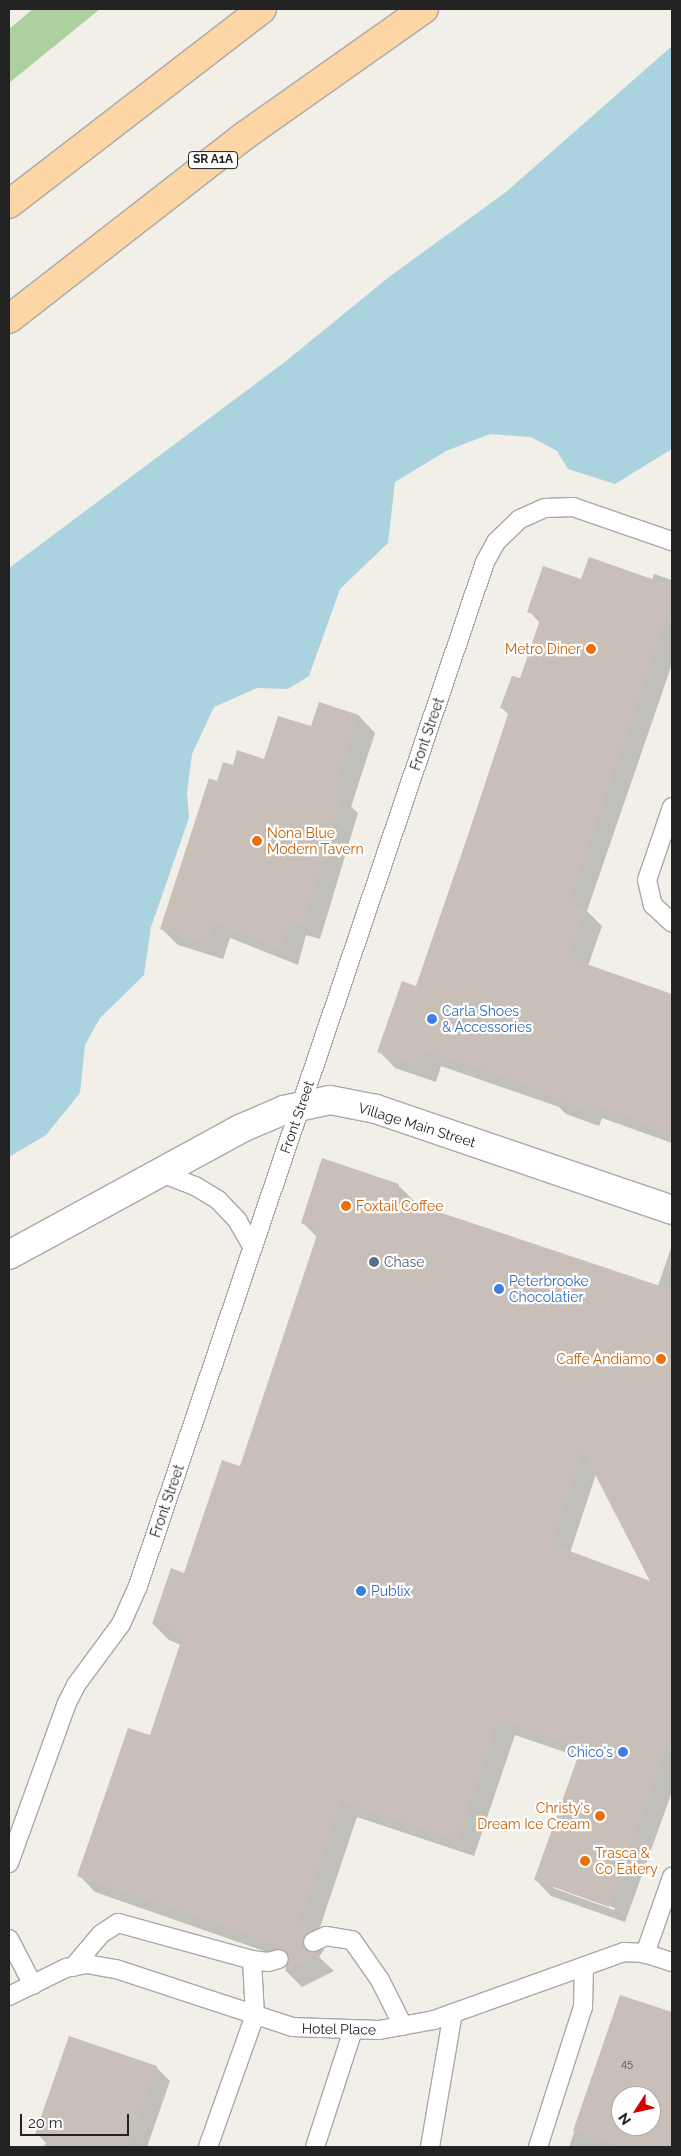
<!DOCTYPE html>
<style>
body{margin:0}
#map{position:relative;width:681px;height:2156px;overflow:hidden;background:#f2efe9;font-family:Raleway,sans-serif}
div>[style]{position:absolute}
.forest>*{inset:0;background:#add19e}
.water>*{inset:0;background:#aad3df}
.shadow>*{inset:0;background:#0003}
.building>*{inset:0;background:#c7bfb8}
.roads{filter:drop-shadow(1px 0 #a9a9a9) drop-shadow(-1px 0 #a9a9a9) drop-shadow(0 1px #a9a9a9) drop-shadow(0 -1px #a9a9a9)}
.service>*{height:18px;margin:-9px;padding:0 9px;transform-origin:9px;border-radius:9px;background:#fff}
.minor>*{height:28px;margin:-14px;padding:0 14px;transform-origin:14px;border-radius:14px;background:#fff}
.primary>*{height:28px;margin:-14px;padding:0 14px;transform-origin:14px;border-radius:14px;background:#fcd6a4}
.dots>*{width:14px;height:14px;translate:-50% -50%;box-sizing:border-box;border:2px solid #fff;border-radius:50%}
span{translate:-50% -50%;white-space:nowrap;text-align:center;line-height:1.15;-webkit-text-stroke:4.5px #fff;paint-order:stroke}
.number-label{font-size:11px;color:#4b4948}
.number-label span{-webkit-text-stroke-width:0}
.shield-label span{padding:1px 4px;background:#fff;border:1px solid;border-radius:4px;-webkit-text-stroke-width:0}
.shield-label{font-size:12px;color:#222;font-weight:700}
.food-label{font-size:14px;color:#c56008}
.right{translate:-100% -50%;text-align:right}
.left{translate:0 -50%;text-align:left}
.street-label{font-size:14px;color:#222}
.shop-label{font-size:14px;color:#366cbe}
.service-label{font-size:14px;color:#4e5e75}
.frame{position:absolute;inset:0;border:10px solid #222;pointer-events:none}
.north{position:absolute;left:611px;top:2086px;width:50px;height:50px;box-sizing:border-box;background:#fff;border:1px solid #a7a7a7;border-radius:50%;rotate:235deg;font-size:14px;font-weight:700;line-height:20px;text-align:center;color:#222}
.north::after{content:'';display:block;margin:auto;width:18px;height:22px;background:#d40000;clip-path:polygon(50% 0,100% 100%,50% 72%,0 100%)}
.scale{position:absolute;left:20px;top:2114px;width:109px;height:22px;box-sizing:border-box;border:2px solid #222;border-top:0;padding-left:6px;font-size:15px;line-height:18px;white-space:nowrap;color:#222;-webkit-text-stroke:4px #fff;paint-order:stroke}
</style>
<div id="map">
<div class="forest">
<i style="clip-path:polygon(33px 9px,100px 9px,9px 83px,9px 29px)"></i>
</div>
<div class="water">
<i style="clip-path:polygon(672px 46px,672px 449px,615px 484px,568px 469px,557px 451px,531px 437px,490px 434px,446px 451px,395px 482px,388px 543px,340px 589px,309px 676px,288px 689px,257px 688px,214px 707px,192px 754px,187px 793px,189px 818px,151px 927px,144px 975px,100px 1018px,85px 1045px,80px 1093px,46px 1135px,9px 1157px,9px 568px,286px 361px,389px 277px,506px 192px)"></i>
</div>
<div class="shadow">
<i style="clip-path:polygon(654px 574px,672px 580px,672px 664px,587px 911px,602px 926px,588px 966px,672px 995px,672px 1143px,602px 1118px,599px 1126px,566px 1114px,559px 1107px,441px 1066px,436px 1082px,395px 1068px,379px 1051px,417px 987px,509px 715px,502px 708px,521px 680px,540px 623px,529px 611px,582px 581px,652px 580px)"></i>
<i style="clip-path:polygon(320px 703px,359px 716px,375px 733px,351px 807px,358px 813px,320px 939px,306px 935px,298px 965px,230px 938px,223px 959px,178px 945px,162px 929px,218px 783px,233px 767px,265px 760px,312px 728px)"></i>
<i style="clip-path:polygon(evenodd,398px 1185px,414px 1201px,413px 1205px,658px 1286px,672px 1245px,672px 1588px,669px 1589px,672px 1590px,672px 1792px,625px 1922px,551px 1896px,535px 1879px,579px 1757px,515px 1735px,474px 1856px,357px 1817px,317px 1936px,324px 1950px,319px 1957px,334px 1971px,302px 1987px,286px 1971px,289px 1962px,284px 1958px,95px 1892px,79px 1875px,150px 1737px,181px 1645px,169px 1640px,153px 1624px,185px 1574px,241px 1468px,317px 1237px,303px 1223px,398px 1185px,596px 1474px,660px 1585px,570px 1553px,596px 1474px,398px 1185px,553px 1885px,615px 1908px,614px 1910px,553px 1888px,553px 1885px)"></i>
<i style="clip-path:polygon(evenodd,621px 1997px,672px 2015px,672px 2147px,569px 2147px,621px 1997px,621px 2096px,651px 2096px,651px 2126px,621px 2126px,621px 2096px)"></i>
<i style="clip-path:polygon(156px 2067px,170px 2081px,147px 2147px,46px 2147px,47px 2144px,37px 2133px)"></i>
</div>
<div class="building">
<i style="clip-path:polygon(589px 557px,672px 586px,672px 601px,569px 903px,586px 909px,569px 958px,672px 994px,672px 1133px,586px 1103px,583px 1110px,548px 1098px,550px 1094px,425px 1050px,420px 1067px,377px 1052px,402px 981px,416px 986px,469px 832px,509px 711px,500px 708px,512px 676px,520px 678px,541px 617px,527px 612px,543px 566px,581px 579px)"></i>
<i style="clip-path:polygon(319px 702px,359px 715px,334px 793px,342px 796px,304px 924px,290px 920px,281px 949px,214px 923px,207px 944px,160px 929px,209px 778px,217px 781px,223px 762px,233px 765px,237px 750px,264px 759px,278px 716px,311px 726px)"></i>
<i style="clip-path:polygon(evenodd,322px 1158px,399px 1184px,394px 1197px,672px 1290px,672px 1731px,609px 1907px,534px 1880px,581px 1748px,498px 1719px,458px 1841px,341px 1801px,301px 1919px,308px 1933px,303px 1941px,304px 1947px,319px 1955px,285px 1971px,289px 1956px,282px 1949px,274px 1949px,272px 1943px,77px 1876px,128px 1728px,150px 1735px,183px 1635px,152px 1624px,171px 1568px,184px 1573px,222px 1460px,240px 1466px,319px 1229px,301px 1223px,322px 1158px,583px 1451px,650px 1581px,551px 1544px,583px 1451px)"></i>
<i style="clip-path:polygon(evenodd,620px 1995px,672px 2012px,672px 2147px,620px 2147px,573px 2131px,620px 1995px,621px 2096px,651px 2096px,651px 2126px,621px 2126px,621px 2096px)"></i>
<i style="clip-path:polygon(69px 2036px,157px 2066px,129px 2147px,44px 2147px,48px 2138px,35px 2134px)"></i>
</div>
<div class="roads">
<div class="service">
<i style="left:672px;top:807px;width:77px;rotate:108.9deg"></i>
<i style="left:647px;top:880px;width:26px;rotate:77deg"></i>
<i style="left:653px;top:905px;width:26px;rotate:43deg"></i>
<i style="left:161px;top:1173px;width:36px;rotate:21deg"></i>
<i style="left:195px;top:1186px;width:27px;rotate:31deg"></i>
<i style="left:218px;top:1200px;width:28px;rotate:46deg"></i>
<i style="left:237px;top:1220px;width:32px;rotate:60deg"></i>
<i style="left:9px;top:1863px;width:170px;rotate:-70.1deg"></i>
<i style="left:67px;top:1703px;width:20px;rotate:-63deg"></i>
<i style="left:76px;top:1685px;width:76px;rotate:-53.6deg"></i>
<i style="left:121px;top:1624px;width:42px;rotate:-65.9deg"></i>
<i style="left:138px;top:1586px;width:1081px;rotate:-71.28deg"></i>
<i style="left:485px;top:562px;width:23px;rotate:-61deg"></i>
<i style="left:496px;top:542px;width:33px;rotate:-44deg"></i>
<i style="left:520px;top:519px;width:27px;rotate:-24deg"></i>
<i style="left:545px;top:508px;width:28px;rotate:-2deg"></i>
<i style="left:573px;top:507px;width:105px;rotate:19deg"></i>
<i style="left:9px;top:1939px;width:52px;rotate:62.4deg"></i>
<i style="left:313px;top:1942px;width:14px;rotate:-25deg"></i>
<i style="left:326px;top:1936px;width:26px;rotate:9deg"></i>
<i style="left:352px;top:1940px;width:49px;rotate:55deg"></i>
<i style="left:380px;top:1980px;width:51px;rotate:63.4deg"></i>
<i style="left:645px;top:1954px;width:82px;rotate:-70.7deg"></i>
<i style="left:252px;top:1960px;width:16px;rotate:7deg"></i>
<i style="left:268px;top:1962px;width:11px;rotate:-15deg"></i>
<i style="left:73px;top:1967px;width:43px;rotate:-49.7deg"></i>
<i style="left:101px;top:1934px;width:20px;rotate:-33deg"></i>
<i style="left:118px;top:1923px;width:139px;rotate:15.4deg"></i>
<i style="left:252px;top:1960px;width:55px;rotate:86.9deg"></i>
<i style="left:255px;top:2015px;width:140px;rotate:109.6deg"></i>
<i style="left:9px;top:1996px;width:64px;rotate:-26.2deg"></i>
<i style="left:66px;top:1968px;width:21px;rotate:-11deg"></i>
<i style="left:87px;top:1964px;width:29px;rotate:10deg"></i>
<i style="left:116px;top:1969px;width:185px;rotate:18.2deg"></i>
<i style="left:292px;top:2027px;width:87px;rotate:2deg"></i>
<i style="left:379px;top:2030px;width:56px;rotate:-10.3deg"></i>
<i style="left:434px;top:2020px;width:202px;rotate:-19.7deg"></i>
<i style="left:624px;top:1952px;width:20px;rotate:3deg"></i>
<i style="left:644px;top:1953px;width:29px;rotate:18deg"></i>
<i style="left:315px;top:2147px;width:123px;rotate:-72deg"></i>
<i style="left:430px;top:2147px;width:136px;rotate:-80.3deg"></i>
<i style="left:538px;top:2147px;width:147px;rotate:-72.2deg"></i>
<i style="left:583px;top:2007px;width:40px;rotate:-88.6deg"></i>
</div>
<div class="minor">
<i style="left:9px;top:1255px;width:265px;rotate:-28.6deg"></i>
<i style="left:242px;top:1128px;width:46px;rotate:-23.2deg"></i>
<i style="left:284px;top:1110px;width:47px;rotate:-12.3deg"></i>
<i style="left:330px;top:1100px;width:47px;rotate:11.1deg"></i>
<i style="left:376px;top:1109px;width:313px;rotate:18.8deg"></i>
</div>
<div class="primary">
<i style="left:9px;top:204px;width:319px;rotate:-37.6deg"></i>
<i style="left:9px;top:319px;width:298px;rotate:-37.9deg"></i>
<i style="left:244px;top:136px;width:220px;rotate:-35.2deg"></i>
</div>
</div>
<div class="dots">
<i style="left:591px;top:649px;background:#e8710a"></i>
<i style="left:257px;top:841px;background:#e8710a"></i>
<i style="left:432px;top:1019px;background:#3f7fe0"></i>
<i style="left:346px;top:1206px;background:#e8710a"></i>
<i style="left:374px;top:1262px;background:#5c6f8a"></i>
<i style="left:499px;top:1289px;background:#3f7fe0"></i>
<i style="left:661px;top:1359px;background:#e8710a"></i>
<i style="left:361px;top:1591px;background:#3f7fe0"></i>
<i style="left:623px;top:1752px;background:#3f7fe0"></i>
<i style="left:600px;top:1816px;background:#e8710a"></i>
<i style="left:585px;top:1861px;background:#e8710a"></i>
</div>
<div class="number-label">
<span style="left:627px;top:2064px">45</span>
</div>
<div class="shield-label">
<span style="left:213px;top:160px">SR A1A</span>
</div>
<div class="food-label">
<span class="right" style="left:581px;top:649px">Metro Diner</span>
<span class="left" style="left:267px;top:841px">Nona Blue<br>Modern Tavern</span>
<span class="left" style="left:356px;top:1206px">Foxtail Coffee</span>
<span class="right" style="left:651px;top:1359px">Caffe Andiamo</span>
<span class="right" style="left:590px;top:1816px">Christy's<br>Dream Ice Cream</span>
<span class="left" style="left:595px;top:1861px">Trasca &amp;<br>Co Eatery</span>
</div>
<div class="street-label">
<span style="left:427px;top:734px;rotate:-71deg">Front Street</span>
<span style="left:297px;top:1117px;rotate:-71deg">Front Street</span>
<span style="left:417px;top:1125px;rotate:17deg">Village Main Street</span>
<span style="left:167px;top:1501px;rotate:-71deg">Front Street</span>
<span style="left:339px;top:2029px;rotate:1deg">Hotel Place</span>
</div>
<div class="shop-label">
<span class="left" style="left:442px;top:1019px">Carla Shoes<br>&amp; Accessories</span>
<span class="left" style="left:509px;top:1289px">Peterbrooke<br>Chocolatier</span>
<span class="left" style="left:371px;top:1591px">Publix</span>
<span class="right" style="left:613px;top:1752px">Chico's</span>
</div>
<div class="service-label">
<span class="left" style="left:384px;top:1262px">Chase</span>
</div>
<div class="frame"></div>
<div class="north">N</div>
<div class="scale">20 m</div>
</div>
